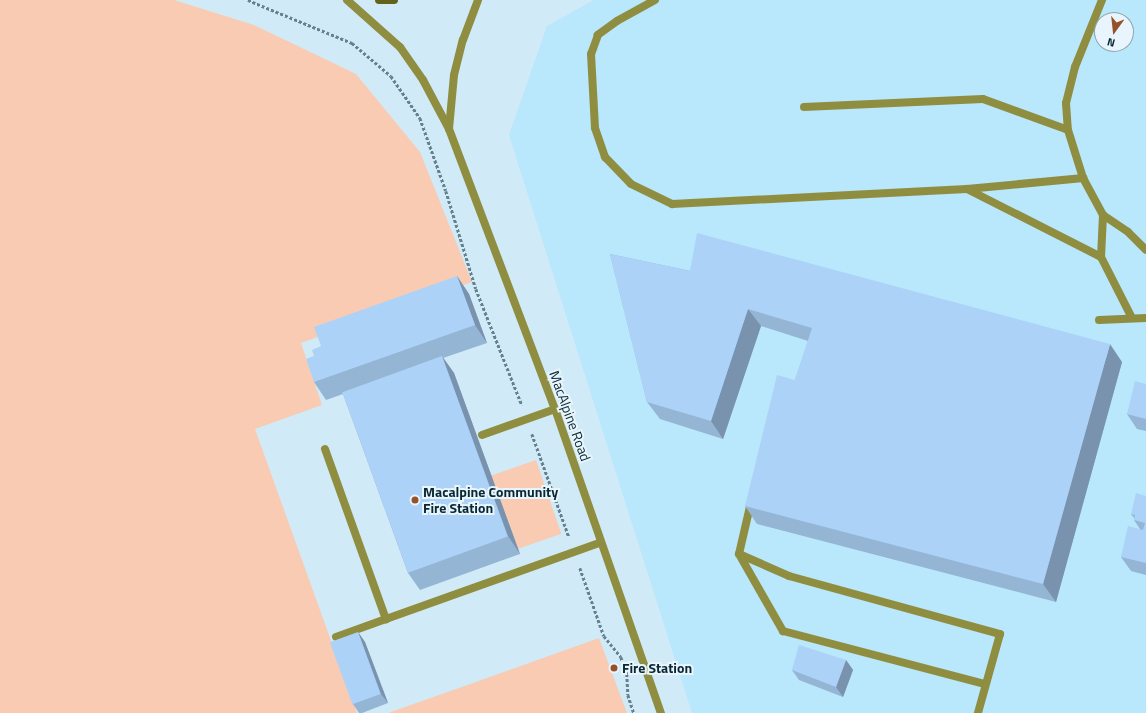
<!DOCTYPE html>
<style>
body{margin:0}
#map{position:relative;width:1146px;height:713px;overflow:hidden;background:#d0eaf7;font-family:"Titillium Web",sans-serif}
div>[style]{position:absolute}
.built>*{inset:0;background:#b9e7fc}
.green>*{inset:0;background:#facbb3;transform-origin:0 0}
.path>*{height:2.5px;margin-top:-1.25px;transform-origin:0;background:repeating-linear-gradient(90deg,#65818e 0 3px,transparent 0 5px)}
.service>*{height:8px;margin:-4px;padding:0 4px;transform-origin:4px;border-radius:4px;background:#8f8e40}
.minor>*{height:8px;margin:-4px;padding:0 4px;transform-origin:4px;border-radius:4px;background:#8f8e40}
.tertiary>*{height:8px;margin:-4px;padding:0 4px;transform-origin:4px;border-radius:4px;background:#8f8e40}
.secondary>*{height:8px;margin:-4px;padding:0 4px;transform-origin:4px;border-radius:4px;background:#63621a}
.wall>*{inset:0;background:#95b5d5}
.shaded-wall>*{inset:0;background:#7993ae}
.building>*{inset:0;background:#add2f8;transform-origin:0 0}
.dots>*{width:11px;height:11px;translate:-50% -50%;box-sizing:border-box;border:2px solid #e8f5fc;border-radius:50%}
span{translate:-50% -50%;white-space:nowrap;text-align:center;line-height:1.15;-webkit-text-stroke:4px #e8f5fc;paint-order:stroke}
.street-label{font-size:14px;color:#0a2834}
.poi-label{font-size:14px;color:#0a2834;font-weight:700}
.left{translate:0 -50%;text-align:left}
.north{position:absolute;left:1094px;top:12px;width:40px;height:40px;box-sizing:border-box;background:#e8f5fc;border:1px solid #8fa3ac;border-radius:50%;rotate:195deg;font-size:11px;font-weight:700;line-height:16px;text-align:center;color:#0a2834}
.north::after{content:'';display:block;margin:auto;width:14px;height:18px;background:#975129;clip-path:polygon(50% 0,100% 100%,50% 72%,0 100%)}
</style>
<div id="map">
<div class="built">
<i style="clip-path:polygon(evenodd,594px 0,1146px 0,1146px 713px,692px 713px,509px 135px,547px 26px,594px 0,1102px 20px,1126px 20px,1126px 44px,1102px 44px,1102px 20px)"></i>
</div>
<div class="green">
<i style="clip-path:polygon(0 0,174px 0,254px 25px,356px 74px,420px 152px,472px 282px,301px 343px,322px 405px,255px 429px,357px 713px,0 713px)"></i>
<i style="left:536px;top:460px;width:78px;height:48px;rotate:71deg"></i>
<i style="clip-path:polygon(599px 638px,627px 713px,388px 713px,459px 688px)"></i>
</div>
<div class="path">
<i style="left:248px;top:0;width:113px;rotate:22.5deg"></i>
<i style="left:352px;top:43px;width:51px;rotate:40.2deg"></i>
<i style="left:391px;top:76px;width:51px;rotate:55.4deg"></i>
<i style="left:420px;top:118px;width:77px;rotate:70.4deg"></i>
<i style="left:446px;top:191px;width:102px;rotate:73deg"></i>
<i style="left:476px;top:289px;width:125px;rotate:68.4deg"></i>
<i style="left:532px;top:434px;width:109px;rotate:70.2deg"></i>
<i style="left:580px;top:568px;width:72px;rotate:70.6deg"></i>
<i style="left:604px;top:636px;width:27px;rotate:51deg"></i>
<i style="left:621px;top:657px;width:18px;rotate:71deg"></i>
<i style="left:627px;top:674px;width:21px;rotate:87deg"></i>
<i style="left:628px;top:695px;width:19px;rotate:72deg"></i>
</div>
<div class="service">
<i style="left:655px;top:0;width:43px;rotate:151.1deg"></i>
<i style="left:617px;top:21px;width:24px;rotate:144deg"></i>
<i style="left:598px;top:35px;width:20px;rotate:110deg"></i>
<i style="left:591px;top:54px;width:74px;rotate:86.9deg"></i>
<i style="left:595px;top:128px;width:31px;rotate:71deg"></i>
<i style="left:605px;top:157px;width:37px;rotate:46deg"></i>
<i style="left:631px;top:184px;width:46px;rotate:26deg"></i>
<i style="left:672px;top:204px;width:295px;rotate:-2.9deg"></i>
<i style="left:967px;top:189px;width:117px;rotate:-5.4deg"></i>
<i style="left:1102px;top:0;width:72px;rotate:111.9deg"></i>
<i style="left:1075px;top:67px;width:37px;rotate:104deg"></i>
<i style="left:1066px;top:103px;width:27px;rotate:86deg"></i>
<i style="left:1068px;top:130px;width:50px;rotate:72.6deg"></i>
<i style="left:1083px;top:178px;width:42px;rotate:61.6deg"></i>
<i style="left:1103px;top:215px;width:30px;rotate:34deg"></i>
<i style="left:1128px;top:232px;width:25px;rotate:45deg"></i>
<i style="left:804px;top:107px;width:179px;rotate:-2.6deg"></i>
<i style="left:983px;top:99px;width:90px;rotate:20deg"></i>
<i style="left:967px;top:189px;width:150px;rotate:26.9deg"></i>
<i style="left:1103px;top:215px;width:42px;rotate:92.7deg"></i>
<i style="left:1101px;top:257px;width:68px;rotate:63.1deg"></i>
<i style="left:482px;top:435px;width:77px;rotate:-19.6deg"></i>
<i style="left:325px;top:449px;width:181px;rotate:70.3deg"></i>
<i style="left:386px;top:619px;width:227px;rotate:-19.6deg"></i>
<i style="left:751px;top:502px;width:53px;rotate:103deg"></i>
<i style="left:739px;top:554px;width:55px;rotate:23.7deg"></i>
<i style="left:789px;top:576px;width:219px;rotate:15.4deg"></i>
<i style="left:1000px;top:634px;width:82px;rotate:105.6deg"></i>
<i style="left:739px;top:554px;width:89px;rotate:60.3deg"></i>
<i style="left:783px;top:631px;width:209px;rotate:14.7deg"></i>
<i style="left:336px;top:637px;width:53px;rotate:-19.8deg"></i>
</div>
<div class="minor">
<i style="left:1099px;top:320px;width:47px;rotate:-2.4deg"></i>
</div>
<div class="tertiary">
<i style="left:347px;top:0;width:71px;rotate:41.6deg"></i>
<i style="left:400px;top:47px;width:40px;rotate:55.1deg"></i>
<i style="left:423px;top:80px;width:55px;rotate:62deg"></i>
<i style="left:449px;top:129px;width:299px;rotate:69.3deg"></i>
<i style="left:555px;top:409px;width:322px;rotate:70.8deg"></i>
<i style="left:449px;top:129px;width:54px;rotate:-84.7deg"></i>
<i style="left:454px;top:75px;width:36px;rotate:-76deg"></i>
<i style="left:463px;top:40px;width:43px;rotate:-69.4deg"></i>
</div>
<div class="secondary">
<i style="left:379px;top:0;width:15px"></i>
</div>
<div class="wall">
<i style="clip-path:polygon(610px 254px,1122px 362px,1056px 602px,757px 524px,745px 506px,795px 380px,808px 341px,761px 326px,723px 439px,660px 419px,647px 402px)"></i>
<i style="clip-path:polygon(457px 276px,469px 294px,487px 343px,443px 358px,454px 373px,520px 554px,420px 590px,408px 573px,343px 394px,326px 400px,314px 382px,321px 346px)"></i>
<i style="clip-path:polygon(1146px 384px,1146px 431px,1137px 429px,1127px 414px)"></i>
<i style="clip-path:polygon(1146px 496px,1146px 575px,1131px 571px,1121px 557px,1140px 529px,1134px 520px,1134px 518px,1131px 514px)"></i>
<i style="clip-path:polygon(358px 632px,365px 642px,388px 703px,362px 713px,359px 713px,353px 704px)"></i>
<i style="clip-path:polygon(846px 660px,853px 670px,843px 697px,799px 680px,792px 670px)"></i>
</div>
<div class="shaded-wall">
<i style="clip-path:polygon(457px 276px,469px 294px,487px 343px,475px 325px)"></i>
<i style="clip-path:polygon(748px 309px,761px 326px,723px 439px,711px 421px)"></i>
<i style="clip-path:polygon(1110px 344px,1122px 362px,1056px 602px,1043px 584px)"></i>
<i style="clip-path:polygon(442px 356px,454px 373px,520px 554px,508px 536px)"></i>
<i style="clip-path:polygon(358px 632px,365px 642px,388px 703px,381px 694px)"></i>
<i style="clip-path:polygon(846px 660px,853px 670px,843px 697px,836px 687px)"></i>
</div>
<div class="building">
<i style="clip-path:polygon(697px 233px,1110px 344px,1043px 584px,745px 506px,777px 375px,795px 380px,812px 328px,748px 309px,711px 421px,647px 402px,610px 254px,690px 271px)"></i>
<i style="clip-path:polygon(457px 276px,475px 325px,314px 382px,306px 359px,314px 356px,312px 350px,321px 346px,314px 327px)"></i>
<i style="left:442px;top:356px;width:192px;height:106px;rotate:70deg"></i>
<i style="clip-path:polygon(1135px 381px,1146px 384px,1146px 419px,1127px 414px)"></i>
<i style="clip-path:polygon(1136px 493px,1146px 496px,1146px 563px,1121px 557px,1128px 526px,1143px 530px,1145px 523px,1134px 520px,1135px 515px,1131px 514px)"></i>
<i style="left:358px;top:632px;width:66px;height:30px;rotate:70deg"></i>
<i style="clip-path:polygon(799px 645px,846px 660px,836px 687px,792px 670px)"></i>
</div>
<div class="dots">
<i style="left:415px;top:500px;background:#975129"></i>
<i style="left:614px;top:668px;background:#975129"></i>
</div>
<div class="street-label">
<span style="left:570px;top:416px;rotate:70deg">MacAlpine Road</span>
</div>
<div class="poi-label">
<span class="left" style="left:423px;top:500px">Macalpine Community<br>Fire Station</span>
<span class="left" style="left:622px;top:668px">Fire Station</span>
</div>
<div class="north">N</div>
</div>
